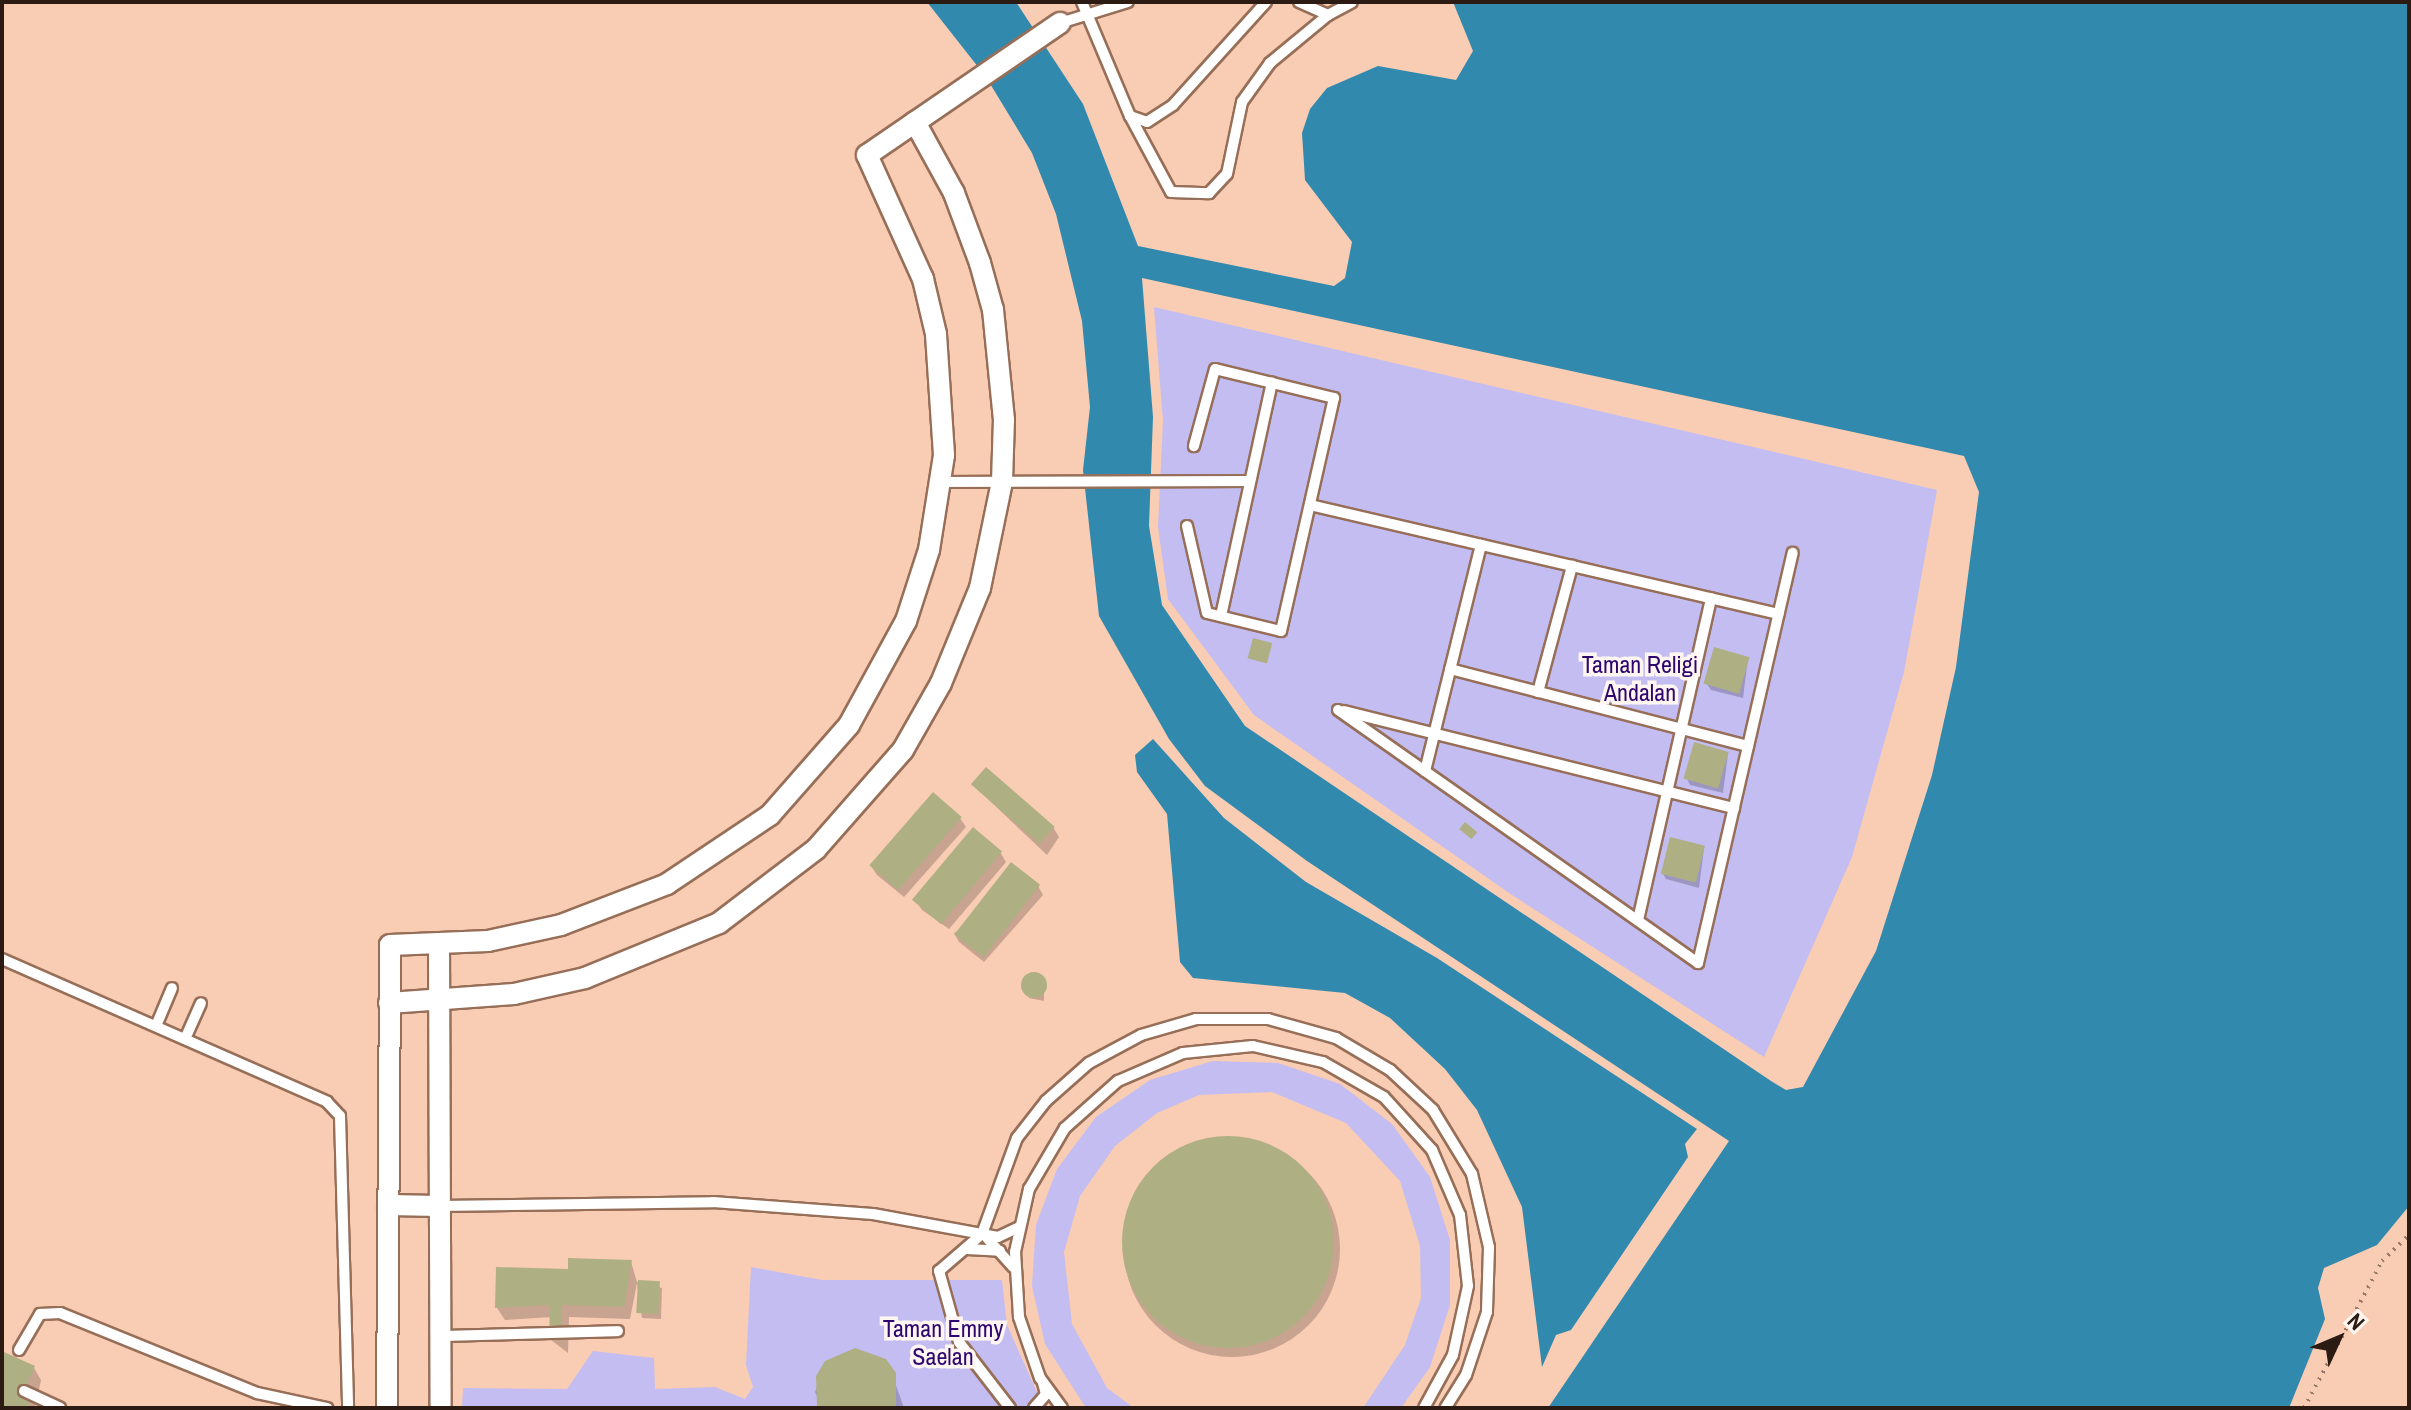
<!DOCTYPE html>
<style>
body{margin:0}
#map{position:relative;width:2411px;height:1410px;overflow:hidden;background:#f9ccb4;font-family:"Archivo Narrow",sans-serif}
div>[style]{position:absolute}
.green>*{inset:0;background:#c3bdf2}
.water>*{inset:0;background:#3289ae}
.shadow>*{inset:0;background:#0003}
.round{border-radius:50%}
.building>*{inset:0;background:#aeb083;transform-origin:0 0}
.path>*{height:4px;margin-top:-2px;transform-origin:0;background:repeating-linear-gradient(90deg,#997968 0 2px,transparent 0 8px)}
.roads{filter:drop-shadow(2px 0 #976f58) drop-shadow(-2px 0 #976f58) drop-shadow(0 2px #976f58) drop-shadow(0 -2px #976f58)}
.service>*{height:10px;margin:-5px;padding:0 5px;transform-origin:5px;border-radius:5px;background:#fff}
.minor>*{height:20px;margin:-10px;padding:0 10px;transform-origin:10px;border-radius:10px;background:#fff}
span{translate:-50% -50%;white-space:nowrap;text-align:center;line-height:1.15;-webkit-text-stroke:7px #fff6f1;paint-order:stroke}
.park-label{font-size:24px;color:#2f066f}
.frame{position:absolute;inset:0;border:4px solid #2b1b12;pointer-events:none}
.north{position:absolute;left:2299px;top:1298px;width:80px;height:80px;-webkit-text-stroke:6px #fff6f1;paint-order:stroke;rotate:46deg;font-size:22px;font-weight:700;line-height:32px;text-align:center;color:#2b1b12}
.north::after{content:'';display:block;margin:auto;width:28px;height:36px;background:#2b1b12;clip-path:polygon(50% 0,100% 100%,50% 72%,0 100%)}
</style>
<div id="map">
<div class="green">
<i style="clip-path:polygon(1154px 307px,1937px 490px,1904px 672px,1852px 857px,1764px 1057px,1512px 895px,1254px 715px,1168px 599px,1158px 527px,1163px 421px)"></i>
<i style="clip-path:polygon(1213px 1061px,1278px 1063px,1340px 1084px,1392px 1124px,1430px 1177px,1450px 1240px,1450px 1305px,1430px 1367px,1401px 1408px,1363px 1408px,1405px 1345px,1421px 1298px,1420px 1246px,1400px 1181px,1346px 1123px,1272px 1092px,1199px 1095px,1157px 1113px,1115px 1146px,1080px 1196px,1064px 1252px,1072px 1324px,1107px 1388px,1134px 1408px,1086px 1408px,1045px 1344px,1032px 1286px,1036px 1225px,1057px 1169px,1096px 1117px,1150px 1080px)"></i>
<i style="clip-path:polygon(751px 1267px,822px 1280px,1002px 1280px,1007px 1325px,1044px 1408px,462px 1408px,463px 1388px,567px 1389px,593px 1351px,654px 1358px,655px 1389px,715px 1387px,745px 1399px,753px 1387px,746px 1365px)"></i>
</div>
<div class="water">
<i style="clip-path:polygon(evenodd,927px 2px,1016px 2px,1083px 104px,1138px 246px,1334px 286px,1345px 278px,1352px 242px,1305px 180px,1302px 133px,1310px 109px,1327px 88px,1378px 66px,1456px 80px,1473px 51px,1453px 2px,2409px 2px,2409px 1206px,2377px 1245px,2324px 1268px,2318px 1288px,2325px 1319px,2289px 1408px,1548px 1408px,1729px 1141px,1307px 861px,1205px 786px,1169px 739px,1099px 616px,1083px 470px,1090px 407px,1082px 321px,1056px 214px,1032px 153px,986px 77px,927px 2px,1142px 278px,1964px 456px,1979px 492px,1956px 667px,1932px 775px,1876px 951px,1803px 1087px,1786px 1090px,1771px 1081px,1245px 726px,1162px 605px,1149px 526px,1153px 417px,1142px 278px)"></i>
<i style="clip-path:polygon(1153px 739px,1224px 818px,1306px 882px,1437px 958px,1697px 1129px,1685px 1144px,1688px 1157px,1571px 1330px,1556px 1335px,1542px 1367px,1522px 1207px,1477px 1110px,1445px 1069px,1390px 1018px,1345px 993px,1193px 978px,1180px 962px,1167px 814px,1137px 772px,1135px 755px)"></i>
</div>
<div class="shadow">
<i style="clip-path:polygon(1748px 658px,1743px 698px,1711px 690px,1707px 684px)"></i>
<i style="clip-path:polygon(1728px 754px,1723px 793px,1690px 785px,1687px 779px)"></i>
<i style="clip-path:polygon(973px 785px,1053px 827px,1059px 837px,1047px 855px)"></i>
<i style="clip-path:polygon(960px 818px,966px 827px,904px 897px,877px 875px,871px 866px)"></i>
<i style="clip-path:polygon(1704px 848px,1699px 888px,1666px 879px,1663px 874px)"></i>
<i style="clip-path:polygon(1000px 852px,1006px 862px,949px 929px,922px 910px,916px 901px)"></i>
<i style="clip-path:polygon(1038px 886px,1043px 895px,984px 962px,959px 942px,954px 933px)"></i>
<i style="clip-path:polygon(1028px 976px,1044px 979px,1044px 1001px,1029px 998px)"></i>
<i class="round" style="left:1124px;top:1141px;width:216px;height:216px"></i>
<i style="clip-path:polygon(631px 1262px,637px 1282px,662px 1288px,661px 1319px,642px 1318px,637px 1283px,630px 1319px,569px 1317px,568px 1353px,551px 1340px,552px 1317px,505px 1320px,497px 1308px,570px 1271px)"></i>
<i style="clip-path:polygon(5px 1354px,34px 1368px,41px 1380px,35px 1408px,2px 1408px)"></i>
<i style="clip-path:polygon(826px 1363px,892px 1374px,904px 1408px,823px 1408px,815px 1392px)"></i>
</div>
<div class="building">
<i style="left:1253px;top:638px;width:20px;height:21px;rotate:15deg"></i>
<i style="left:1714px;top:647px;width:37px;height:38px;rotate:16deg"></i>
<i style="left:1694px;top:742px;width:36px;height:38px;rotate:16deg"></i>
<i style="left:986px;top:767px;width:91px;height:23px;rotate:41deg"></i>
<i style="left:933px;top:792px;width:38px;height:97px;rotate:41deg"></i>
<i style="left:1465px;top:822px;width:16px;height:9px;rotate:40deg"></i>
<i style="left:973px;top:827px;width:38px;height:95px;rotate:40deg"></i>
<i style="left:1670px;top:837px;width:36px;height:38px;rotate:14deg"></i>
<i style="left:1011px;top:862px;width:37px;height:92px;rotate:38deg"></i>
<i class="round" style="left:1021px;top:972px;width:26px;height:26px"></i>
<i class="round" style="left:1122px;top:1136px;width:212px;height:212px"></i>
<i style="clip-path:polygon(568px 1258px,632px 1260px,624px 1307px,562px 1305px,562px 1341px,549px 1340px,550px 1305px,495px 1308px,496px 1267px,568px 1269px)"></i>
<i style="left:638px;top:1280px;width:22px;height:33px;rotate:3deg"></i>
<i style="clip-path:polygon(855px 1348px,886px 1359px,896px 1373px,896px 1408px,817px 1408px,816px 1376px,825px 1361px)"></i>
<i style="clip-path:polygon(4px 1352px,35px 1366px,23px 1394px,31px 1398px,27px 1408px,2px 1408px)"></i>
</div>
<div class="path">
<i style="left:2304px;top:1408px;width:166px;rotate:-62deg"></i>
<i style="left:2382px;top:1261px;width:37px;rotate:-44deg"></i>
</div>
<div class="roads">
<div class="service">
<i style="left:1082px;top:2px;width:124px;rotate:67.2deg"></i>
<i style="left:1130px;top:116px;width:18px;rotate:19deg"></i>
<i style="left:1147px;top:122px;width:31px;rotate:-33deg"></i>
<i style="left:1173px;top:105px;width:139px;rotate:-47.9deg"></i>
<i style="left:1299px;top:2px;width:32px;rotate:24deg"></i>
<i style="left:1328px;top:15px;width:27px;rotate:-28deg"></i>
<i style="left:1060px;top:23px;width:71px;rotate:-17.2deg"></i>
<i style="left:1130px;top:116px;width:86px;rotate:61.7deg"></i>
<i style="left:1171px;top:192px;width:38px;rotate:2deg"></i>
<i style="left:1209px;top:193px;width:26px;rotate:-47deg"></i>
<i style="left:1227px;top:174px;width:74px;rotate:-78.2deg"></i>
<i style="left:1242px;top:102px;width:48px;rotate:-54.3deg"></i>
<i style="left:1270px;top:63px;width:75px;rotate:-39.6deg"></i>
<i style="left:942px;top:482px;width:308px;rotate:-0.2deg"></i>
<i style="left:1310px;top:505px;width:481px;rotate:13.1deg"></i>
<i style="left:1187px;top:526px;width:89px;rotate:77.1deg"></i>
<i style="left:1207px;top:613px;width:76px;rotate:13.7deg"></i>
<i style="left:1281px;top:631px;width:239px;rotate:-77.2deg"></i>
<i style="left:1334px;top:398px;width:122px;rotate:-166.3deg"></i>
<i style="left:1215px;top:369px;width:80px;rotate:105.3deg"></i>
<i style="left:1221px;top:616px;width:239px;rotate:-77.7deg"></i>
<i style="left:1450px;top:669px;width:308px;rotate:14.5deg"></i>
<i style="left:1538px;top:692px;width:131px;rotate:-74.9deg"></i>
<i style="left:1338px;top:710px;width:440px;rotate:35.1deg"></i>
<i style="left:1698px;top:963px;width:421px;rotate:-77deg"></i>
<i style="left:1344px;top:711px;width:402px;rotate:14deg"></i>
<i style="left:1425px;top:771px;width:233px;rotate:-76.1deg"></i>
<i style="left:1638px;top:920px;width:330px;rotate:-77.2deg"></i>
<i style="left:2px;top:959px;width:355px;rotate:23.7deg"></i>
<i style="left:327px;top:1102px;width:19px;rotate:47deg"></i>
<i style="left:340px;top:1116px;width:292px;rotate:88.4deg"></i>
<i style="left:156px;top:1026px;width:41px;rotate:-67.2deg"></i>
<i style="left:185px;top:1039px;width:39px;rotate:-66deg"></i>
<i style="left:440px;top:1206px;width:273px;rotate:-0.8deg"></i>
<i style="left:713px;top:1202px;width:160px;rotate:4.3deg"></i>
<i style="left:873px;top:1214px;width:127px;rotate:10.4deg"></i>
<i style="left:998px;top:1237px;width:23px;rotate:-25deg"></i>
<i style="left:987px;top:1238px;width:39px;rotate:48deg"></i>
<i style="left:967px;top:1249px;width:33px;rotate:3deg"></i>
<i style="left:440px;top:1336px;width:178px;rotate:-1.6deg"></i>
<i style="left:19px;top:1350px;width:42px;rotate:-59.7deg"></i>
<i style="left:40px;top:1314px;width:20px;rotate:-3deg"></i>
<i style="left:60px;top:1313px;width:213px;rotate:22.1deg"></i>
<i style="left:257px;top:1393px;width:72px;rotate:12.1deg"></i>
<i style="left:24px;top:1391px;width:40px;rotate:25deg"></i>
<i style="left:1010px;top:1408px;width:83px;rotate:-127.7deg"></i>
<i style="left:959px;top:1342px;width:74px;rotate:-105.7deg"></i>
<i style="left:939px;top:1271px;width:57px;rotate:-40.7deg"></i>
<i style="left:982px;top:1234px;width:102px;rotate:-70deg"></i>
<i style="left:1017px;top:1138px;width:47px;rotate:-51.9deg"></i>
<i style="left:1046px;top:1101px;width:57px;rotate:-41.5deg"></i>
<i style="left:1089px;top:1063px;width:59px;rotate:-28.3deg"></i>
<i style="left:1141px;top:1035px;width:57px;rotate:-16.2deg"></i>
<i style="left:1196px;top:1019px;width:72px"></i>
<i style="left:1268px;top:1019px;width:71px;rotate:15.6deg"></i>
<i style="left:1336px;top:1038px;width:63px;rotate:30.7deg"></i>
<i style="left:1390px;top:1070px;width:59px;rotate:42.9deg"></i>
<i style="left:1433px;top:1110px;width:75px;rotate:58.6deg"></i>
<i style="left:1472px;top:1174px;width:75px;rotate:76.9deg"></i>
<i style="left:1489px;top:1247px;width:65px;rotate:91.8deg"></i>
<i style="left:1487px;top:1312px;width:66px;rotate:108.4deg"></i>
<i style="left:1466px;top:1375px;width:39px;rotate:122deg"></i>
<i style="left:1034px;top:1408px;width:18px;rotate:-49deg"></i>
<i style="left:1046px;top:1394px;width:11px;rotate:-105deg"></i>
<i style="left:1062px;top:1408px;width:37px;rotate:-126deg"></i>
<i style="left:1040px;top:1378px;width:65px;rotate:-109deg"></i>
<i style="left:1019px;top:1317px;width:65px;rotate:-93.5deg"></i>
<i style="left:1015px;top:1252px;width:65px;rotate:-77.5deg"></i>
<i style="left:1029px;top:1189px;width:71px;rotate:-59.5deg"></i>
<i style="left:1065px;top:1128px;width:71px;rotate:-41.6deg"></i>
<i style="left:1118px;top:1081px;width:71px;rotate:-23.3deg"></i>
<i style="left:1183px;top:1053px;width:70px;rotate:-5.7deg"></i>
<i style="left:1253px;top:1046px;width:72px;rotate:12.9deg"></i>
<i style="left:1323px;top:1062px;width:70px;rotate:29.8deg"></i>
<i style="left:1384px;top:1097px;width:72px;rotate:47.8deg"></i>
<i style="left:1432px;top:1150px;width:71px;rotate:66.7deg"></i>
<i style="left:1460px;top:1215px;width:71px;rotate:83.6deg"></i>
<i style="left:1468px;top:1286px;width:71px;rotate:102.3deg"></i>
<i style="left:1453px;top:1355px;width:60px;rotate:118.7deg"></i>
</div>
<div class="minor">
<i style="left:439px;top:946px;width:462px;rotate:89.8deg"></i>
<i style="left:389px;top:1003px;width:125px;rotate:-4.1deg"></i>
<i style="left:514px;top:994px;width:73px;rotate:-12.7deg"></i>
<i style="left:585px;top:978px;width:145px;rotate:-22.3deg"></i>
<i style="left:719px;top:923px;width:122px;rotate:-37.3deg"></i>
<i style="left:816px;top:849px;width:132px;rotate:-48.7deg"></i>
<i style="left:903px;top:750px;width:77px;rotate:-60.4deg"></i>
<i style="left:941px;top:683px;width:103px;rotate:-67.7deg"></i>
<i style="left:980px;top:588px;width:108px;rotate:-78.3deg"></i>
<i style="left:1002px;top:482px;width:62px;rotate:-88.2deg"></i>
<i style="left:1004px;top:420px;width:111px;rotate:-95.7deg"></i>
<i style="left:993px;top:310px;width:49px;rotate:-105.5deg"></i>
<i style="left:980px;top:263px;width:75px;rotate:-110.4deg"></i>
<i style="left:954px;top:193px;width:81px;rotate:-118.8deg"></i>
<i style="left:388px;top:1205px;width:52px;rotate:1.1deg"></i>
<i style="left:387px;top:1408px;width:463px;rotate:-89.6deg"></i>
<i style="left:390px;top:945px;width:98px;rotate:-2.3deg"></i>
<i style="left:488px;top:941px;width:75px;rotate:-12.4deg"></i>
<i style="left:561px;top:925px;width:114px;rotate:-21.1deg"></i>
<i style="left:667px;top:884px;width:124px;rotate:-33.8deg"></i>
<i style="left:770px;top:815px;width:120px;rotate:-48.7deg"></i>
<i style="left:849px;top:725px;width:119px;rotate:-61.3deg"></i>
<i style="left:906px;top:621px;width:75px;rotate:-72.1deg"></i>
<i style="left:929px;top:550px;width:96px;rotate:-81deg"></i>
<i style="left:944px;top:455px;width:121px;rotate:-93.8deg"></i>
<i style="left:936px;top:334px;width:57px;rotate:-103.3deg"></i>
<i style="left:923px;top:279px;width:136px;rotate:-114.3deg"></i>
<i style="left:867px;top:155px;width:234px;rotate:-34.4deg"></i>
</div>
</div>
<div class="park-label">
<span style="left:1640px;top:679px">Taman Religi<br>Andalan</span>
<span style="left:943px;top:1343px">Taman Emmy<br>Saelan</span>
</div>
<div class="frame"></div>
<div class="north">N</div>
</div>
